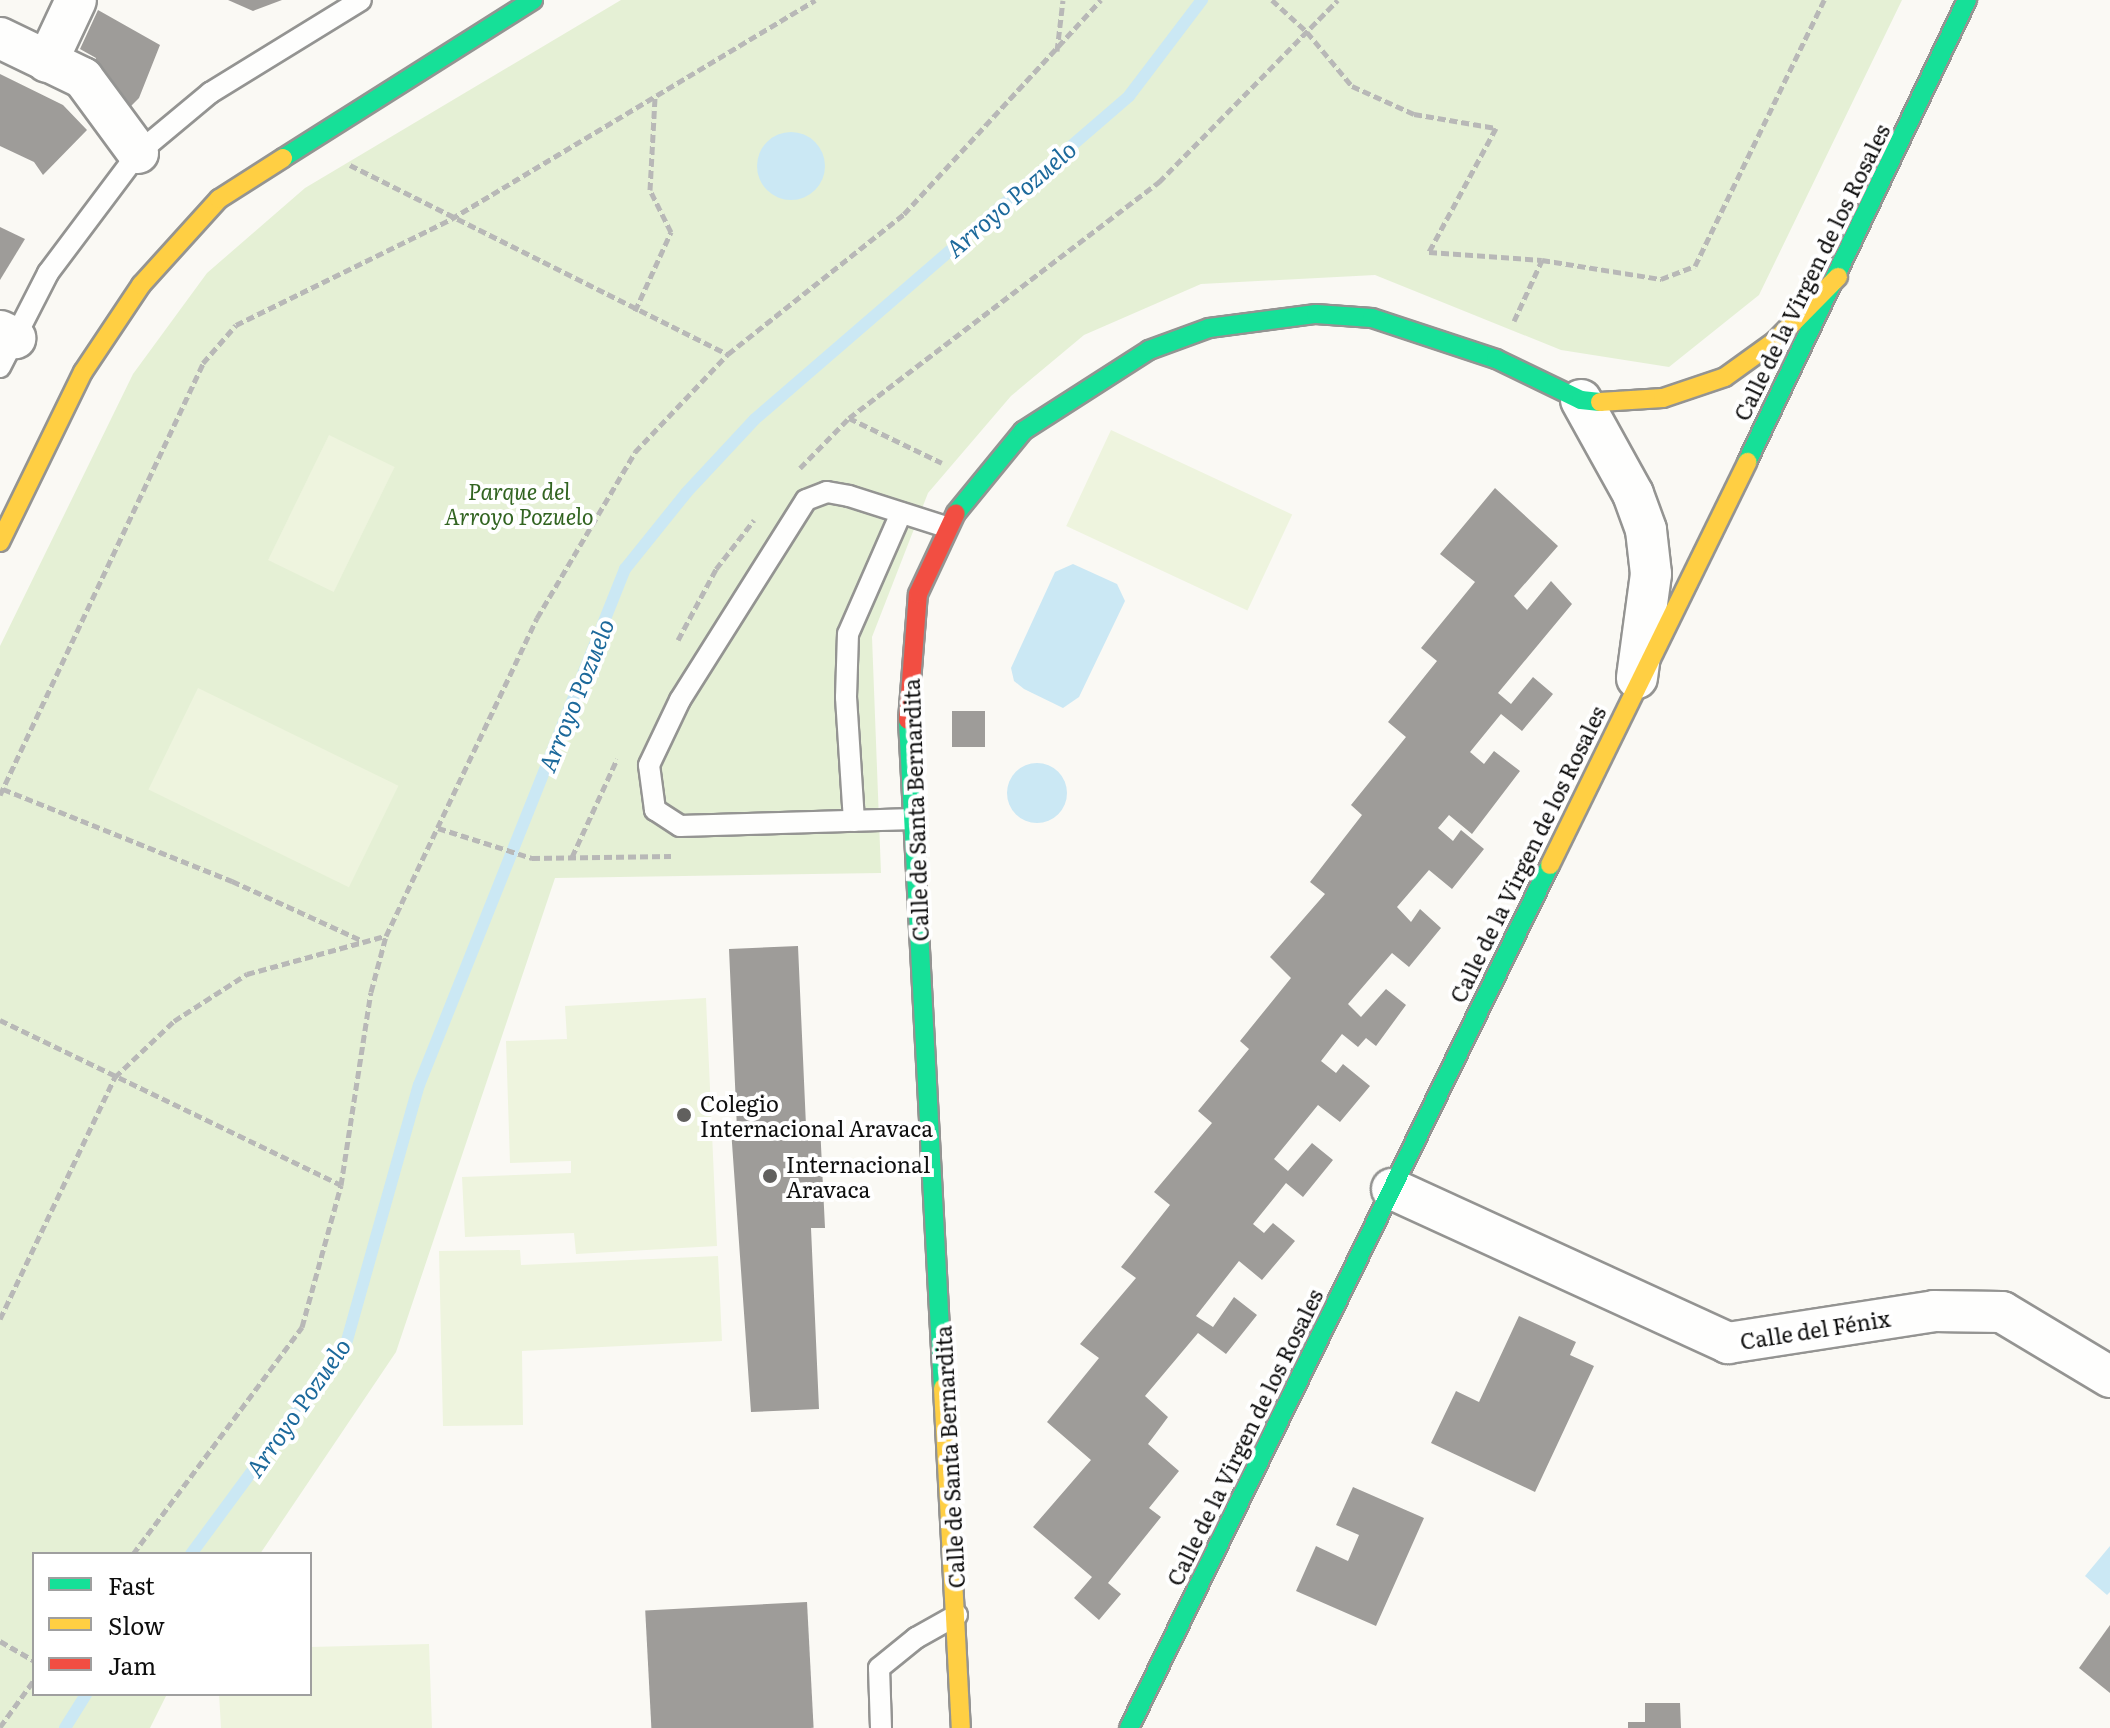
<!DOCTYPE html>
<meta charset="utf-8">
<style>
body{margin:0}
#map{position:relative;width:2110px;height:1728px;overflow:hidden;background:#faf9f4;font-family:Literata,serif}
div>[style]{position:absolute}
.green>*{inset:0;background:#e5f0d5}
.pitch>*{inset:0;background:#eef4de;transform-origin:0 0}
.water>*{inset:0;background:#cbe8f4}
.round{border-radius:50%}
.stream>*{height:12px;margin:-6px;padding:0 6px;transform-origin:6px;border-radius:6px;background:#cbe8f4}
.building>*{inset:0;background:#9e9c99;transform-origin:0 0}
.path>*{height:5px;margin-top:-2.5px;transform-origin:0;background:repeating-linear-gradient(90deg,#b8b8b7 0 8px,transparent 0 12px)}
.roads{filter:drop-shadow(2px 0 #949492) drop-shadow(-2px 0 #949492) drop-shadow(0 2px #949492) drop-shadow(0 -2px #949492)}
.lane>*{height:20px;margin:-10px;padding:0 10px;transform-origin:10px;border-radius:10px;background:#fefefd}
.street>*{height:40px;margin:-20px;padding:0 20px;transform-origin:20px;border-radius:20px;background:#fefefd}
.fast>*{height:18px;margin:-9px;padding:0 9px;transform-origin:9px;border-radius:9px;background:#16e098}
.slow>*{height:18px;margin:-9px;padding:0 9px;transform-origin:9px;border-radius:9px;background:#ffcf43}
.jam>*{height:18px;margin:-9px;padding:0 9px;transform-origin:9px;border-radius:9px;background:#f24e42}
.dots>*{width:22px;height:22px;translate:-50% -50%;box-sizing:border-box;border:4px solid #fff;border-radius:50%}
span{translate:-50% -50%;white-space:nowrap;text-align:center;line-height:1.15;-webkit-text-stroke:8px #fff;paint-order:stroke}
.street-label{font-size:22px;color:#0e0e0e}
.park-label{font-size:22px;color:#326421;font-style:italic}
.poi-label{font-size:22px;color:#0e0e0e}
.left{translate:0 -50%;text-align:left}
.water-label{font-size:24px;color:#1c699b;font-style:italic}
.legend{position:absolute;left:32px;top:1552px;width:280px;height:144px;box-sizing:border-box;background:#fff;border:2px solid #9f9f9f;margin:0;padding:10px 14px;list-style:none;font-size:24px;color:#0e0e0e}
.legend li{display:flex;align-items:center;gap:16px;height:40px}
.legend b{width:40px;border:2px solid #9f9f9f}
</style>
<div id="map">
<div class="green">
<i style="clip-path:polygon(621px 0,1902px 0,1759px 295px,1669px 367px,1561px 350px,1375px 275px,1201px 284px,1084px 335px,1011px 396px,928px 493px,872px 637px,881px 873px,555px 878px,396px 1352px,260px 1554px,34px 1554px,34px 1694px,167px 1694px,150px 1728px,0 1728px,0 646px,133px 374px,207px 273px,305px 188px)"></i>
</div>
<div class="pitch">
<i style="left:1111px;top:430px;width:200px;height:106px;rotate:25deg"></i>
<i style="left:329px;top:435px;width:73px;height:139px;rotate:26deg"></i>
<i style="left:198px;top:688px;width:223px;height:113px;rotate:26deg"></i>
<i style="clip-path:polygon(706px 998px,717px 1246px,576px 1254px,574px 1233px,465px 1237px,462px 1177px,571px 1173px,571px 1161px,510px 1163px,506px 1041px,567px 1039px,565px 1006px)"></i>
<i style="clip-path:polygon(520px 1250px,521px 1265px,718px 1256px,722px 1341px,522px 1351px,523px 1425px,443px 1426px,439px 1251px)"></i>
<i style="clip-path:polygon(429px 1644px,432px 1728px,221px 1728px,219px 1694px,310px 1694px,310px 1647px)"></i>
</div>
<div class="water">
<i class="round" style="left:757px;top:132px;width:68px;height:68px"></i>
<i style="clip-path:polygon(1073px 564px,1117px 584px,1125px 601px,1079px 697px,1063px 708px,1024px 689px,1014px 681px,1011px 668px,1055px 572px)"></i>
<i class="round" style="left:1007px;top:763px;width:60px;height:60px"></i>
<i style="clip-path:polygon(2110px 1546px,2110px 1592px,2107px 1595px,2085px 1576px)"></i>
</div>
<div class="stream">
<i style="left:191px;top:1554px;width:261px;rotate:-53.6deg"></i>
<i style="left:346px;top:1344px;width:269px;rotate:-74.3deg"></i>
<i style="left:419px;top:1085px;width:556px;rotate:-68.24deg"></i>
<i style="left:625px;top:569px;width:97px;rotate:-51.2deg"></i>
<i style="left:686px;top:493px;width:101px;rotate:-47deg"></i>
<i style="left:755px;top:419px;width:494px;rotate:-40.8deg"></i>
<i style="left:1129px;top:96px;width:121px;rotate:-52.8deg"></i>
<i style="left:65px;top:1728px;width:40px;rotate:-58deg"></i>
</div>
<div class="building">
<i style="clip-path:polygon(228px 0,282px 0,253px 11px)"></i>
<i style="clip-path:polygon(98px 10px,160px 45px,139px 98px,124px 113px,89px 73px,96px 58px,80px 49px)"></i>
<i style="clip-path:polygon(0 74px,63px 105px,87px 130px,43px 175px,34px 162px,0 146px)"></i>
<i style="clip-path:polygon(0 227px,25px 239px,0 280px)"></i>
<i style="clip-path:polygon(1495px 488px,1558px 546px,1514px 596px,1527px 610px,1551px 581px,1572px 604px,1498px 693px,1511px 704px,1533px 677px,1553px 694px,1522px 731px,1501px 714px,1470px 752px,1484px 764px,1494px 751px,1520px 771px,1472px 834px,1449px 815px,1438px 828px,1453px 841px,1461px 830px,1484px 849px,1452px 889px,1429px 870px,1397px 907px,1411px 922px,1420px 909px,1441px 928px,1409px 967px,1392px 953px,1348px 1004px,1361px 1017px,1386px 989px,1406px 1005px,1376px 1046px,1366px 1038px,1358px 1047px,1342px 1034px,1321px 1061px,1336px 1073px,1343px 1064px,1370px 1086px,1340px 1122px,1318px 1105px,1274px 1159px,1288px 1171px,1312px 1143px,1333px 1160px,1303px 1197px,1286px 1183px,1253px 1224px,1264px 1233px,1273px 1223px,1295px 1241px,1262px 1280px,1239px 1261px,1196px 1316px,1213px 1327px,1234px 1297px,1257px 1315px,1226px 1354px,1198px 1333px,1145px 1396px,1168px 1417px,1148px 1444px,1179px 1471px,1149px 1508px,1161px 1517px,1108px 1583px,1121px 1594px,1099px 1620px,1074px 1598px,1092px 1577px,1033px 1527px,1091px 1460px,1047px 1422px,1099px 1358px,1080px 1344px,1136px 1278px,1121px 1267px,1170px 1205px,1154px 1192px,1212px 1123px,1198px 1111px,1249px 1049px,1240px 1041px,1291px 978px,1270px 957px,1325px 894px,1310px 882px,1362px 815px,1351px 805px,1406px 737px,1388px 722px,1437px 661px,1421px 648px,1475px 582px,1440px 554px)"></i>
<i style="left:952px;top:711px;width:33px;height:36px"></i>
<i style="clip-path:polygon(798px 946px,806px 1126px,820px 1125px,825px 1228px,811px 1228px,819px 1409px,751px 1412px,731px 1129px,737px 1129px,729px 949px)"></i>
<i style="clip-path:polygon(1519px 1316px,1576px 1342px,1570px 1355px,1594px 1366px,1535px 1492px,1431px 1443px,1456px 1391px,1479px 1402px)"></i>
<i style="clip-path:polygon(1353px 1487px,1424px 1518px,1376px 1626px,1296px 1591px,1316px 1546px,1348px 1561px,1359px 1535px,1336px 1525px)"></i>
<i style="left:807px;top:1602px;width:126px;height:162px;rotate:87deg"></i>
<i style="clip-path:polygon(2110px 1625px,2110px 1693px,2079px 1668px)"></i>
<i style="clip-path:polygon(1645px 1703px,1680px 1703px,1681px 1728px,1628px 1728px,1628px 1722px,1645px 1722px)"></i>
</div>
<div class="path">
<i style="left:1272px;top:0;width:47px;rotate:42.4deg"></i>
<i style="left:1307px;top:32px;width:70px;rotate:50.2deg"></i>
<i style="left:1352px;top:86px;width:68px;rotate:24.3deg"></i>
<i style="left:1414px;top:114px;width:83px;rotate:9.7deg"></i>
<i style="left:1496px;top:128px;width:141px;rotate:118.4deg"></i>
<i style="left:1429px;top:252px;width:113px;rotate:4deg"></i>
<i style="left:1542px;top:260px;width:121px;rotate:9.1deg"></i>
<i style="left:1661px;top:279px;width:36px;rotate:-21deg"></i>
<i style="left:1695px;top:266px;width:296px;rotate:-64.1deg"></i>
<i style="left:1057px;top:51px;width:51px;rotate:-83.3deg"></i>
<i style="left:350px;top:165px;width:423px;rotate:26.6deg"></i>
<i style="left:635px;top:311px;width:87px;rotate:-65.5deg"></i>
<i style="left:671px;top:232px;width:47px;rotate:-116.6deg"></i>
<i style="left:650px;top:190px;width:93px;rotate:-86.9deg"></i>
<i style="left:1514px;top:321px;width:67px;rotate:-65.3deg"></i>
<i style="left:849px;top:418px;width:103px;rotate:25.8deg"></i>
<i style="left:800px;top:468px;width:70px;rotate:-45.6deg"></i>
<i style="left:849px;top:418px;width:390px;rotate:-37.3deg"></i>
<i style="left:1159px;top:182px;width:255px;rotate:-45.5deg"></i>
<i style="left:678px;top:640px;width:81px;rotate:-61.8deg"></i>
<i style="left:716px;top:569px;width:62px;rotate:-52.2deg"></i>
<i style="left:3px;top:789px;width:247px;rotate:21.9deg"></i>
<i style="left:232px;top:881px;width:144px;rotate:24.6deg"></i>
<i style="left:0;top:795px;width:477px;rotate:-64.8deg"></i>
<i style="left:203px;top:363px;width:50px;rotate:-49deg"></i>
<i style="left:236px;top:325px;width:240px;rotate:-26.2deg"></i>
<i style="left:451px;top:219px;width:425px;rotate:-31deg"></i>
<i style="left:438px;top:828px;width:99px;rotate:17.7deg"></i>
<i style="left:532px;top:858px;width:139px;rotate:-0.8deg"></i>
<i style="left:572px;top:857px;width:108px;rotate:-65.3deg"></i>
<i style="left:0;top:1020px;width:379px;rotate:25.8deg"></i>
<i style="left:0;top:1319px;width:268px;rotate:-64.6deg"></i>
<i style="left:115px;top:1077px;width:81px;rotate:-43.5deg"></i>
<i style="left:174px;top:1021px;width:87px;rotate:-32.8deg"></i>
<i style="left:247px;top:974px;width:143px;rotate:-15.4deg"></i>
<i style="left:133px;top:1554px;width:283px;rotate:-53.3deg"></i>
<i style="left:302px;top:1327px;width:147px;rotate:-74.6deg"></i>
<i style="left:341px;top:1185px;width:195px;rotate:-81.2deg"></i>
<i style="left:371px;top:992px;width:58px;rotate:-75deg"></i>
<i style="left:386px;top:936px;width:352px;rotate:-64.6deg"></i>
<i style="left:537px;top:618px;width:193px;rotate:-59.4deg"></i>
<i style="left:635px;top:452px;width:135px;rotate:-46.5deg"></i>
<i style="left:728px;top:354px;width:225px;rotate:-38.5deg"></i>
<i style="left:904px;top:214px;width:291px;rotate:-47.4deg"></i>
<i style="left:0;top:1641px;width:39px;rotate:30deg"></i>
<i style="left:0;top:1727px;width:58px;rotate:-54.1deg"></i>
</div>
<div class="roads">
<div class="lane">
<i style="left:0;top:367px;width:106px;rotate:-62.9deg"></i>
<i style="left:48px;top:273px;width:150px;rotate:-53.1deg"></i>
<i style="left:138px;top:153px;width:94px;rotate:-39.8deg"></i>
<i style="left:210px;top:93px;width:177px;rotate:-31.6deg"></i>
<i style="left:914px;top:819px;width:234px;rotate:178.3deg"></i>
<i style="left:680px;top:826px;width:30px;rotate:-147deg"></i>
<i style="left:655px;top:810px;width:45px;rotate:-97.6deg"></i>
<i style="left:649px;top:765px;width:72px;rotate:-64.5deg"></i>
<i style="left:680px;top:700px;width:236px;rotate:-57.8deg"></i>
<i style="left:806px;top:500px;width:22px;rotate:-21deg"></i>
<i style="left:827px;top:492px;width:22px;rotate:10deg"></i>
<i style="left:849px;top:496px;width:102px;rotate:17.7deg"></i>
<i style="left:854px;top:821px;width:124px;rotate:-93.7deg"></i>
<i style="left:846px;top:697px;width:63px;rotate:-88.2deg"></i>
<i style="left:848px;top:634px;width:132px;rotate:-66.3deg"></i>
<i style="left:881px;top:1728px;width:60px;rotate:-91.9deg"></i>
<i style="left:879px;top:1668px;width:48px;rotate:-39deg"></i>
<i style="left:916px;top:1638px;width:47px;rotate:-29.3deg"></i>
</div>
<div class="street">
<i style="left:0;top:38px;width:92px;rotate:25.7deg"></i>
<i style="left:83px;top:78px;width:93px;rotate:53.7deg"></i>
<i style="left:47px;top:62px;width:68px;rotate:-64.9deg"></i>
<i style="left:0;top:331px;width:17px;rotate:25deg"></i>
<i style="left:1581px;top:400px;width:107px;rotate:61deg"></i>
<i style="left:1633px;top:494px;width:38px;rotate:70deg"></i>
<i style="left:1646px;top:530px;width:44px;rotate:83.5deg"></i>
<i style="left:1651px;top:574px;width:105px;rotate:97.7deg"></i>
<i style="left:1392px;top:1189px;width:370px;rotate:24.6deg"></i>
<i style="left:1728px;top:1343px;width:208px;rotate:-8.8deg"></i>
<i style="left:1934px;top:1311px;width:68px;rotate:0.8deg"></i>
<i style="left:2002px;top:1312px;width:126px;rotate:31deg"></i>
</div>
<div class="fast">
<i style="left:283px;top:158px;width:296px;rotate:-32.3deg"></i>
<i style="left:1747px;top:462px;width:512px;rotate:-64.54deg"></i>
<i style="left:956px;top:513px;width:106px;rotate:-50.7deg"></i>
<i style="left:1023px;top:431px;width:150px;rotate:-32.7deg"></i>
<i style="left:1149px;top:350px;width:64px;rotate:-20.1deg"></i>
<i style="left:1209px;top:328px;width:108px;rotate:-7.5deg"></i>
<i style="left:1316px;top:314px;width:56px;rotate:4.1deg"></i>
<i style="left:1372px;top:318px;width:131px;rotate:18.3deg"></i>
<i style="left:1496px;top:359px;width:94px;rotate:25.8deg"></i>
<i style="left:1581px;top:400px;width:19px;rotate:6deg"></i>
<i style="left:908px;top:720px;width:669px;rotate:87deg"></i>
<i style="left:1129px;top:1728px;width:960px;rotate:-64deg"></i>
</div>
<div class="slow">
<i style="left:1600px;top:402px;width:63px;rotate:-3.6deg"></i>
<i style="left:1663px;top:398px;width:65px;rotate:-18.7deg"></i>
<i style="left:1725px;top:377px;width:62px;rotate:-35.8deg"></i>
<i style="left:1775px;top:341px;width:90px;rotate:-45.5deg"></i>
<i style="left:0;top:542px;width:189px;rotate:-64deg"></i>
<i style="left:83px;top:372px;width:105px;rotate:-56.3deg"></i>
<i style="left:141px;top:285px;width:116px;rotate:-47.8deg"></i>
<i style="left:219px;top:199px;width:76px;rotate:-32.6deg"></i>
<i style="left:1550px;top:865px;width:449px;rotate:-63.9deg"></i>
<i style="left:943px;top:1388px;width:340px;rotate:87deg"></i>
</div>
<div class="jam">
<i style="left:908px;top:720px;width:126px;rotate:-85.5deg"></i>
<i style="left:918px;top:594px;width:89px;rotate:-64.9deg"></i>
</div>
</div>
<div class="dots">
<i style="left:684px;top:1115px;background:#61605e"></i>
<i style="left:770px;top:1176px;background:#61605e"></i>
</div>
<div class="street-label">
<span style="left:1811px;top:272px;rotate:-64deg">Calle de la Virgen de los Rosales</span>
<span style="left:915px;top:810px;rotate:-92deg">Calle de Santa Bernardita</span>
<span style="left:1527px;top:854px;rotate:-64deg">Calle de la Virgen de los Rosales</span>
<span style="left:1815px;top:1329px;rotate:-9deg">Calle del Fénix</span>
<span style="left:1244px;top:1437px;rotate:-64deg">Calle de la Virgen de los Rosales</span>
<span style="left:949px;top:1457px;rotate:-93deg">Calle de Santa Bernardita</span>
</div>
<div class="park-label">
<span style="left:519px;top:503px">Parque del<br>Arroyo Pozuelo</span>
</div>
<div class="poi-label">
<span class="left" style="left:700px;top:1115px">Colegio<br>Internacional Aravaca</span>
<span class="left" style="left:786px;top:1176px">Internacional<br>Aravaca</span>
</div>
<div class="water-label">
<span style="left:1010px;top:198px;rotate:-41deg">Arroyo Pozuelo</span>
<span style="left:575px;top:695px;rotate:-68deg">Arroyo Pozuelo</span>
<span style="left:297px;top:1407px;rotate:-55deg">Arroyo Pozuelo</span>
</div>
<ul class="legend">
<li><b style="height:10px;background:#16e098"></b>Fast</li>
<li><b style="height:10px;background:#ffcf43"></b>Slow</li>
<li><b style="height:10px;background:#f24e42"></b>Jam</li>
</ul>
</div>
